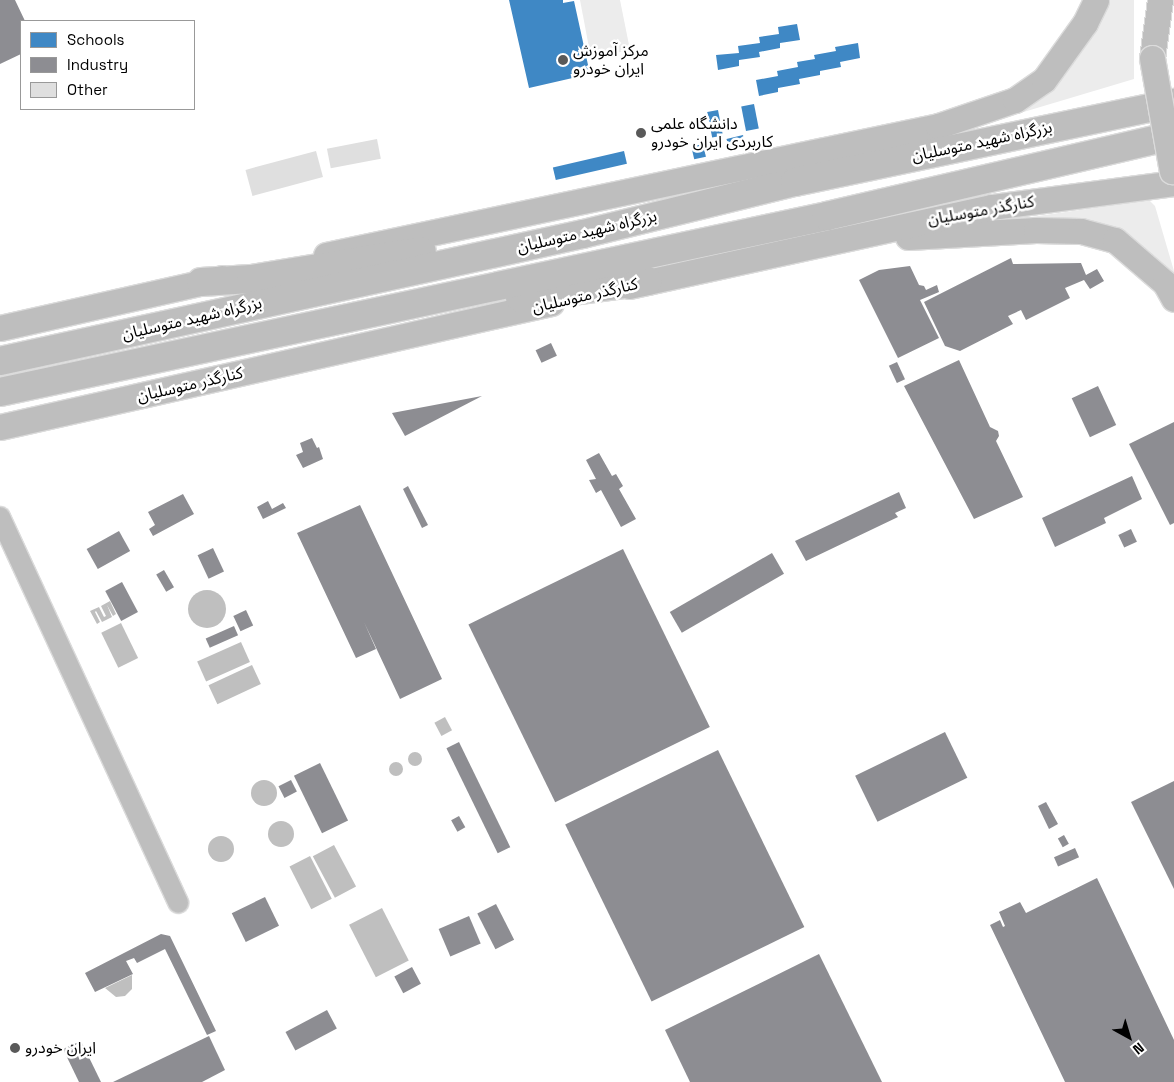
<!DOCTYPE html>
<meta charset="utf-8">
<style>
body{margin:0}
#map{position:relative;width:1174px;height:1082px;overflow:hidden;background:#fff;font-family:"Space Grotesk","Noto Sans Arabic",sans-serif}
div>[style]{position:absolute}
.green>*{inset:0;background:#ececec}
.water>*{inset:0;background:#bfbfbf;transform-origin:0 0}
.round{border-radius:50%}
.schools>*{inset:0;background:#3f88c5;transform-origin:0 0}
.industry>*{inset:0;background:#8d8d92;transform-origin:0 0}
.building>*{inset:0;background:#dfdfdf;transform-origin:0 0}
.roads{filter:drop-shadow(1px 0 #dbdbdb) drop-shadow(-1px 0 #dbdbdb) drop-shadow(0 1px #dbdbdb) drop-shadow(0 -1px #dbdbdb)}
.minor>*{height:20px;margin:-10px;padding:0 10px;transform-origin:10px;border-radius:10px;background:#bebebe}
.major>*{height:25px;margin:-12.5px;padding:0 12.5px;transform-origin:12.5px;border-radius:12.5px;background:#bebebe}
.highway>*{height:28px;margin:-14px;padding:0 14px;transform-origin:14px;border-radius:14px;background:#bebebe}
.bridges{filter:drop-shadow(1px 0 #dbdbdb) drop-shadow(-1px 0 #dbdbdb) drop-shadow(0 1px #dbdbdb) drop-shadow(0 -1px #dbdbdb)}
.major-bridge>*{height:25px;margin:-12.5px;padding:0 12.5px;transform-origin:12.5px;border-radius:12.5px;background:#bebebe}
.dots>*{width:14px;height:14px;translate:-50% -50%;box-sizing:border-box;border:2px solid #fff;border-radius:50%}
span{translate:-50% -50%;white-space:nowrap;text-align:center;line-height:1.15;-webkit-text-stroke:5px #fff;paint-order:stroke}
.poi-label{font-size:16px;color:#000}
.left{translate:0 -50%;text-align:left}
.street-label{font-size:16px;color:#000}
.legend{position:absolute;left:20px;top:20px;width:175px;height:90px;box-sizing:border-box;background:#fff;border:1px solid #999;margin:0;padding:6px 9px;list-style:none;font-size:15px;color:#000}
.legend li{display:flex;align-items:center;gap:10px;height:25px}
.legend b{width:25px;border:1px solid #999}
.north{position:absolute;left:1104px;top:1012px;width:50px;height:50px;-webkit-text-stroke:4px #fff;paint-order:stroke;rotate:141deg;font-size:14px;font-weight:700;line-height:20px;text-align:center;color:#000}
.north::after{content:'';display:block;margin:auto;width:18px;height:22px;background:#000;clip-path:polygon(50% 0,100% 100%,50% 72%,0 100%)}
</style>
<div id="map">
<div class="green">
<i style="clip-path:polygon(580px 0,620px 0,630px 50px,591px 58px)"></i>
<i style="clip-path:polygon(1109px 0,1134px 0,1134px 79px,953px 133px,1094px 28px)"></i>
<i style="clip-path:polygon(1149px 200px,1155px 206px,1174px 271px,1174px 286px,1153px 256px,1128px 236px,1092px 222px,1031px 217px)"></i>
</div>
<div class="water">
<i class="round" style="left:188px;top:590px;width:38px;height:38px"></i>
<i style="clip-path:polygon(110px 601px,116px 614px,113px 616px,107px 605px,112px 617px,102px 622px,96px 611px,95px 612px,100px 622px,97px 624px,90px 611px,99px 607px,104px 617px,106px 616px,101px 606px)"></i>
<i style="left:121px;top:623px;width:39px;height:22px;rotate:64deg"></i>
<i style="left:241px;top:642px;width:22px;height:48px;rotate:66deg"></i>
<i style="left:252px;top:665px;width:21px;height:48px;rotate:65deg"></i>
<i style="left:445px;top:717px;width:15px;height:12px;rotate:62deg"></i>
<i class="round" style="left:408px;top:752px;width:14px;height:14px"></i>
<i class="round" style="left:389px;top:762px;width:14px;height:14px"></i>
<i class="round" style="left:251px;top:780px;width:26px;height:26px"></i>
<i class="round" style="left:268px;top:821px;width:26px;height:26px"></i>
<i class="round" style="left:208px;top:836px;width:26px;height:26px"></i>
<i style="left:334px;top:845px;width:47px;height:24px;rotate:62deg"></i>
<i style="left:310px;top:856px;width:48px;height:23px;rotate:63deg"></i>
<i style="left:382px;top:908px;width:59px;height:37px;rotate:63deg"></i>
<i style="clip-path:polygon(132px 975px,132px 989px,125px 996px,116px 997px,105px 988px)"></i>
</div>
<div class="schools">
<i style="clip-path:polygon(509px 0,563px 0,563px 3px,574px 1px,590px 74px,529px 88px)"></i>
<i style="clip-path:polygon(797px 24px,800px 40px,780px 43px,780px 48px,759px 52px,760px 57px,739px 60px,739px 66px,718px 70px,716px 55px,739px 53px,738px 46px,760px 43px,759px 37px,779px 34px,778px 27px)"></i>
<i style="clip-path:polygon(858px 43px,860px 58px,840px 62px,841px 67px,820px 71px,820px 75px,799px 79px,800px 84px,778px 88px,778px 92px,759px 96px,756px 80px,778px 76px,777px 71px,798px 67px,797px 62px,815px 59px,814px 55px,836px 51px,835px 47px)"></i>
<i style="left:754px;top:104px;width:25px;height:13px;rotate:79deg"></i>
<i style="left:718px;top:110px;width:26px;height:11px;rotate:79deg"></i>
<i style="left:743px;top:135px;width:12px;height:17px;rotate:76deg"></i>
<i style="left:703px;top:144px;width:13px;height:12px;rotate:77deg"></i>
<i style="left:624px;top:151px;width:13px;height:73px;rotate:77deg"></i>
</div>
<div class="industry">
<i style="clip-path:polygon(0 0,15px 0,25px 21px,21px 21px,21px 54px,0 64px)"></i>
<i style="clip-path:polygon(1011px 258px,1013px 264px,1081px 263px,1086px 275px,1097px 269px,1104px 281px,1090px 289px,1084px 280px,1065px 288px,1070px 298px,1026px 320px,1021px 310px,1008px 316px,1013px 324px,960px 351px,945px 346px,924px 302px)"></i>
<i style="clip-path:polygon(910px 266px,919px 285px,924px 286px,926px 290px,937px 285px,939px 292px,920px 300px,939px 338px,898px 358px,859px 280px,879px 270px)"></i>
<i style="left:551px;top:343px;width:14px;height:17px;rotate:65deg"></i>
<i style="clip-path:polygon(959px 360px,990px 427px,998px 431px,999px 436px,996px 441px,1023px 497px,974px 519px,904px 386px)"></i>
<i style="left:897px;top:362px;width:19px;height:9px;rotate:65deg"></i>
<i style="left:1098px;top:386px;width:43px;height:29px;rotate:65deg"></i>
<i style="clip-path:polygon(482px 396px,405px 436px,392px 413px)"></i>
<i style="clip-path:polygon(1174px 422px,1174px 523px,1170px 525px,1129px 444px)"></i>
<i style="clip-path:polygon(312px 438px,317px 448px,319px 447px,323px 459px,303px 468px,296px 455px,303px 452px,300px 443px)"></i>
<i style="clip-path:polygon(599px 453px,612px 476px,616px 474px,623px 486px,619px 489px,636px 519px,621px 527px,601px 490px,596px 493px,589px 480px,596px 479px,586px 460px)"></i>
<i style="clip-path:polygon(1132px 476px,1142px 499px,1104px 518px,1106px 523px,1055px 547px,1042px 518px)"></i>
<i style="clip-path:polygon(408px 486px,428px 525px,422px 528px,403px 489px)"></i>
<i style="clip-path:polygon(899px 492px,906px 508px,895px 513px,898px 517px,806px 561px,795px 541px)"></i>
<i style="clip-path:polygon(183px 494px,194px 514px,153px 536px,149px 529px,155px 525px,148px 512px)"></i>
<i style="clip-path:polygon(268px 501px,272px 509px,283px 503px,286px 508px,263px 519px,257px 507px)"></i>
<i style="clip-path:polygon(360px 505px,442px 679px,400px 699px,364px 622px,376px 649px,356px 658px,297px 533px)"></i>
<i style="left:1131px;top:529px;width:14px;height:14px;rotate:65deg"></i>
<i style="left:119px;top:531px;width:23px;height:37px;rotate:61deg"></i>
<i style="left:213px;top:548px;width:26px;height:17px;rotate:65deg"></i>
<i style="left:623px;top:549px;width:198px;height:172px;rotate:64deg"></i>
<i style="left:772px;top:553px;width:24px;height:118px;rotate:60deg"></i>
<i style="left:164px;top:570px;width:20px;height:9px;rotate:60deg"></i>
<i style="left:122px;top:582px;width:34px;height:19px;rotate:62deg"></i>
<i style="left:246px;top:610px;width:17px;height:14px;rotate:65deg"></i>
<i style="left:234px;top:626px;width:10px;height:31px;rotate:66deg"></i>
<i style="left:945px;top:732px;width:51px;height:100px;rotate:64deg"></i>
<i style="left:459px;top:742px;width:117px;height:14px;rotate:64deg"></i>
<i style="left:718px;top:750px;width:197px;height:170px;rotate:64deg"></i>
<i style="left:320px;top:763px;width:64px;height:29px;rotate:64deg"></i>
<i style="left:291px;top:780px;width:13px;height:14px;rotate:63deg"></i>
<i style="clip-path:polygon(1174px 781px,1174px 889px,1131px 802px)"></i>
<i style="clip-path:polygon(1046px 802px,1058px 824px,1049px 829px,1038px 806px)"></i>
<i style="left:459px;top:816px;width:13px;height:9px;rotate:61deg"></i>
<i style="left:1064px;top:835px;width:10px;height:7px;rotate:61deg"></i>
<i style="left:1075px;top:848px;width:10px;height:23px;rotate:66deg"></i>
<i style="clip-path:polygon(1097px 878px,1174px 1040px,1174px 1082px,1065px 1082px,990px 925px,1000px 920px,1003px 927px,1005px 926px,999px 912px,1020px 902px,1026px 913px)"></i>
<i style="left:265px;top:897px;width:32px;height:37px;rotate:64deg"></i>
<i style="left:496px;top:904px;width:40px;height:21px;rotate:63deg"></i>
<i style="left:469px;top:916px;width:30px;height:33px;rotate:67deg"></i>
<i style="clip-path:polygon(161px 934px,170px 936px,216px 1031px,207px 1035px,165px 949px,137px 963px,134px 958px,126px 961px,133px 974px,95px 992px,85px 973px)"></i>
<i style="clip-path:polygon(819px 954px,882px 1082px,690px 1082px,665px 1030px)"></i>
<i style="left:412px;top:967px;width:19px;height:20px;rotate:62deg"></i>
<i style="left:327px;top:1010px;width:21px;height:47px;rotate:62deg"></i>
<i style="clip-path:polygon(209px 1036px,225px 1070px,202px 1082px,113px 1082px)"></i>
<i style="clip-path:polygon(81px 1041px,101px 1082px,79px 1082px,63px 1049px)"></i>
</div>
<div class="building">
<i style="left:377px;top:139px;width:20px;height:51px;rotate:79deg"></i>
<i style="left:316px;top:151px;width:27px;height:73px;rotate:75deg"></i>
</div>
<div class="roads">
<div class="minor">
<i style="left:0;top:517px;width:425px;rotate:65.2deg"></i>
</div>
<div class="major">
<i style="left:1152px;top:58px;width:59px;rotate:-82.1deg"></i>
<i style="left:908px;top:237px;width:128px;rotate:-3.1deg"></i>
<i style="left:1036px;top:230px;width:45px;rotate:1.3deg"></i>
<i style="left:1081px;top:231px;width:35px;rotate:15deg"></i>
<i style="left:1115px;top:240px;width:66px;rotate:40.7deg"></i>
<i style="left:1165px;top:283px;width:18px;rotate:61deg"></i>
<i style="left:326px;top:255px;width:625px;rotate:-11.9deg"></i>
<i style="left:938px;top:126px;width:81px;rotate:-18.7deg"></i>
<i style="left:1015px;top:100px;width:35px;rotate:-35deg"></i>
<i style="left:1044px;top:80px;width:70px;rotate:-54.3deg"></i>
<i style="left:1085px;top:23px;width:25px;rotate:-64deg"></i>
<i style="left:629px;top:286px;width:371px;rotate:-12.3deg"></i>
<i style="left:992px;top:207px;width:184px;rotate:-7.5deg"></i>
<i style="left:0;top:328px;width:227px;rotate:-12.7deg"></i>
<i style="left:0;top:427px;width:565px;rotate:-12.68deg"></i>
</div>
<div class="highway">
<i style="left:201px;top:282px;width:50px;rotate:-3.4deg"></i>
<i style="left:251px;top:279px;width:173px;rotate:-9.3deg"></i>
<i style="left:520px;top:298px;width:129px;rotate:-7.6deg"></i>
<i style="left:0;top:361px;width:597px;rotate:-12.29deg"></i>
<i style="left:583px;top:234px;width:218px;rotate:-13.8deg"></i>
<i style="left:795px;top:182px;width:387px;rotate:-11.8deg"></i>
<i style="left:0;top:392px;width:846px;rotate:-12.01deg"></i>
<i style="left:827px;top:216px;width:356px;rotate:-13.1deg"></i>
</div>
</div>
<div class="bridges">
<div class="major-bridge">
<i style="left:1152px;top:58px;width:115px;rotate:80deg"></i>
</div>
</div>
<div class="dots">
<i style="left:563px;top:60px;background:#595959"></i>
<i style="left:641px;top:133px;background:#595959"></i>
<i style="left:15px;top:1048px;background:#595959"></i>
</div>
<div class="poi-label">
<span class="left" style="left:573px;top:60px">مرکز آموزش<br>ایران خودرو</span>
<span class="left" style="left:651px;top:133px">دانشگاه علمی<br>کاربردی ایران خودرو</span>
<span class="left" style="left:25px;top:1048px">ایران خودرو</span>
</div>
<div class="street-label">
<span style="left:982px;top:142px;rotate:-12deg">بزرگراه شهید متوسلیان</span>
<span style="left:981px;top:211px;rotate:-10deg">کنارگذر متوسلیان</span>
<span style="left:587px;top:232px;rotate:-13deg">بزرگراه شهید متوسلیان</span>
<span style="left:585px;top:296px;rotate:-13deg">کنارگذر متوسلیان</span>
<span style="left:192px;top:319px;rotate:-13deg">بزرگراه شهید متوسلیان</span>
<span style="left:190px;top:385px;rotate:-13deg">کنارگذر متوسلیان</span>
</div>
<ul class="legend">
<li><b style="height:14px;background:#3f88c5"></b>Schools</li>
<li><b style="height:14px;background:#8d8d92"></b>Industry</li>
<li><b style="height:14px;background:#dfdfdf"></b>Other</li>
</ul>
<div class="north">N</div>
</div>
